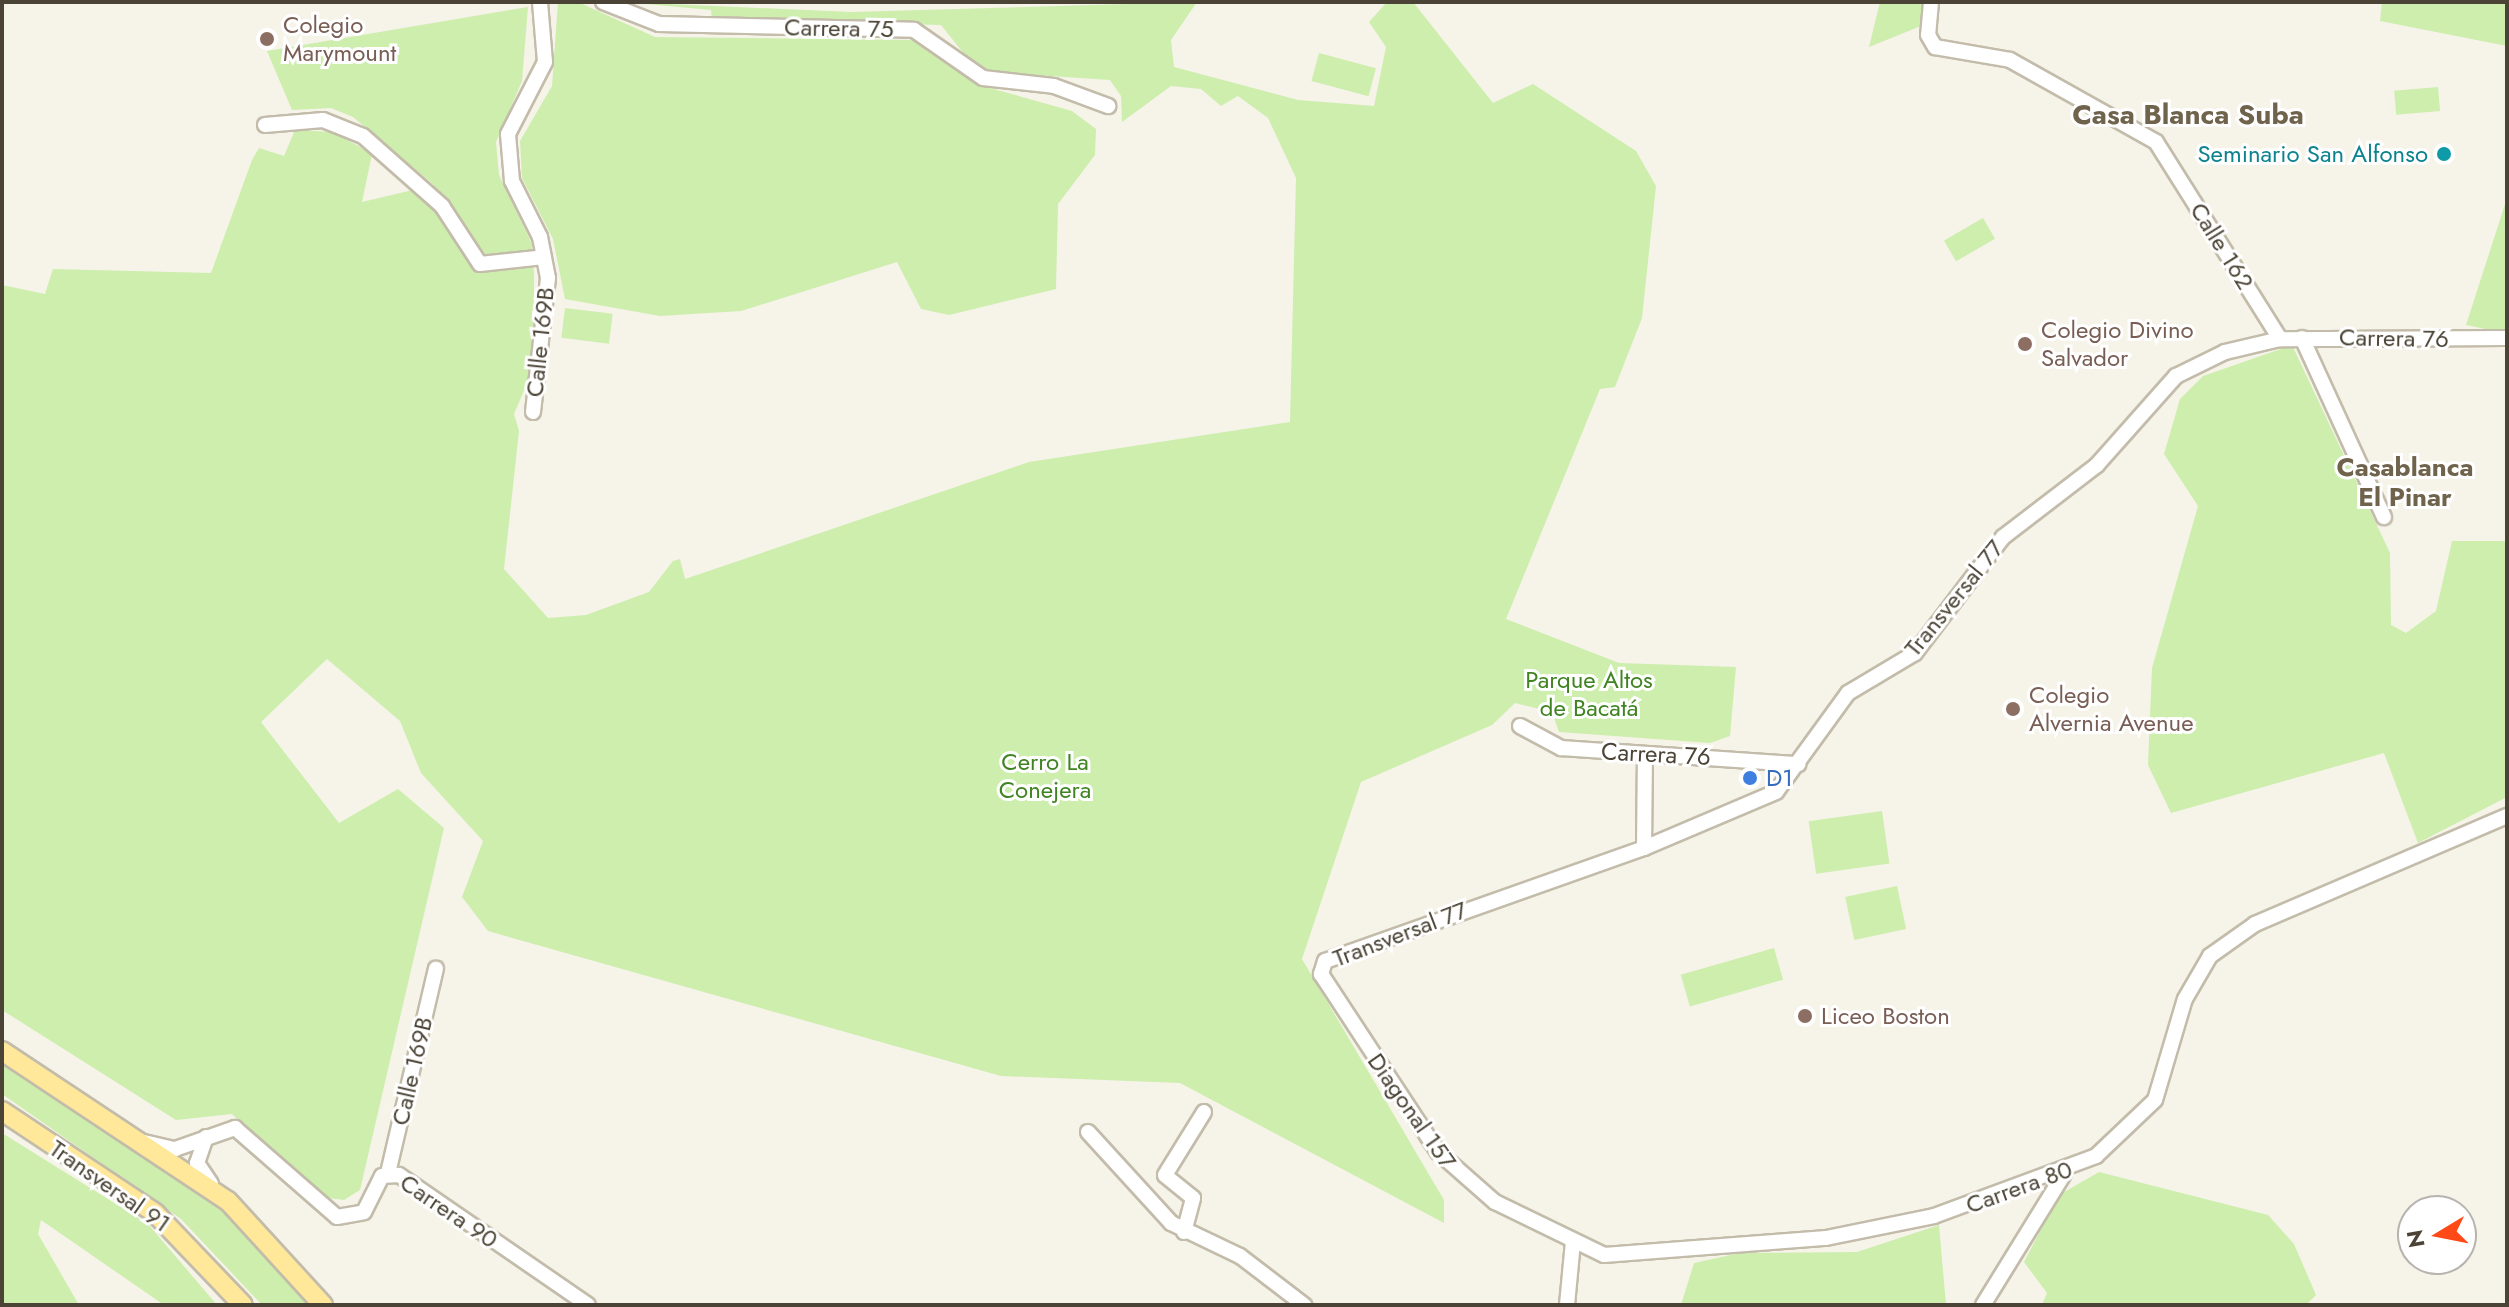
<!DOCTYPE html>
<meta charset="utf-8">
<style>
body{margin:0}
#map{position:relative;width:2509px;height:1307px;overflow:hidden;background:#f6f3e9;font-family:Jost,sans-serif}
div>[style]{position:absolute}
.green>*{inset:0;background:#cdeead;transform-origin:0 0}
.roads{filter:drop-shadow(2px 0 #c3bcaa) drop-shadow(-2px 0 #c3bcaa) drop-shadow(0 2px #c3bcaa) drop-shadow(0 -2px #c3bcaa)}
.minor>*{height:14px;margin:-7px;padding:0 7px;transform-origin:7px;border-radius:7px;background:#fff}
.major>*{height:18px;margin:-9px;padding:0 9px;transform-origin:9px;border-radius:9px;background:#ffe899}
.dots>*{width:22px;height:22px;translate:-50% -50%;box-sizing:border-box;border:4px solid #fff;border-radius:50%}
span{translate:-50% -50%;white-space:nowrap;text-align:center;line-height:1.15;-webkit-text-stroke:6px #fff;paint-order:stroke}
.education-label{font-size:24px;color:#785e54}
.left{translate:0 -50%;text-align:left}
.street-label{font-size:24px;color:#4b4436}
.culture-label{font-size:24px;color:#0d838f}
.right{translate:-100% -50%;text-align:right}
.park-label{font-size:24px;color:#408422}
.shop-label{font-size:24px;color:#366cbe}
.neighbourhood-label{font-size:26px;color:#6f634c;font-weight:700}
.quarter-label{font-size:28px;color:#6f634c;font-weight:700}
.frame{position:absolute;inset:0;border:4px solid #4b4436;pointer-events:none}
.north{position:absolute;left:2397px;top:1195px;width:80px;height:80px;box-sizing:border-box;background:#fff;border:2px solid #b7b4af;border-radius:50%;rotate:260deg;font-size:22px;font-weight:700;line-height:32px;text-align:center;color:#4b4436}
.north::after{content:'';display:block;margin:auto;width:28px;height:36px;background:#ff4917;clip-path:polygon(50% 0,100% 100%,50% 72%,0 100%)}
</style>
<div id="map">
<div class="green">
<i style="clip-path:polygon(558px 2px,578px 2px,655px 37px,913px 40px,990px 88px,1072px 111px,1096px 129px,1095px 155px,1058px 204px,1056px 289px,949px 315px,921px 309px,897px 262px,741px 311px,660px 316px,565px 299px,553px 239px,522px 178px,520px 141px,552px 86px)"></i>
<i style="clip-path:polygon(624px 2px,851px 12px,1197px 2px,1171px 40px,1174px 67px,1298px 100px,1374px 106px,1386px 47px,1369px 22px,1387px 2px,1413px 2px,1493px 103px,1533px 84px,1636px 151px,1656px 186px,1642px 318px,1615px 387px,1600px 389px,1506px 619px,1619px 663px,1736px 667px,1730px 736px,1710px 743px,1559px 732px,1552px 712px,1515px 703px,1492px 725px,1361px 782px,1302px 959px,1444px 1200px,1444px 1223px,1180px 1083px,1001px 1076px,488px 931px,462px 897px,483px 841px,421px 773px,400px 721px,327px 659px,261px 722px,339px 823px,398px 789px,444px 828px,360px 1190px,344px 1200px,321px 1197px,232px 1114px,176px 1120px,2px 1010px,2px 285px,45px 294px,53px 269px,211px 273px,252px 160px,259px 148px,284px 156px,295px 130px,334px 132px,372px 154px,362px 202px,434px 185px,353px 117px,331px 108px,292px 110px,267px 51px,528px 7px,522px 81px,496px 142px,499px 175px,532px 244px,534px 274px,534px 367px,514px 414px,519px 431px,504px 569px,548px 618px,586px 615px,649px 592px,673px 561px,680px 559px,685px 579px,1029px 462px,1290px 422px,1296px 178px,1268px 118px,1238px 96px,1221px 106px,1201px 89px,1171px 86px,1122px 122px,1121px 96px,1110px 80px,992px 72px,965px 55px,941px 25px,712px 20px,711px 10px)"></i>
<i style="clip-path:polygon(1880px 2px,1925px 2px,1921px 26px,1869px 47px)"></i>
<i style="clip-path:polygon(2382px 2px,2507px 2px,2507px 46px,2380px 21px)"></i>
<i style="left:1319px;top:53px;width:59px;height:29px;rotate:15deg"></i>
<i style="left:2438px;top:87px;width:24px;height:44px;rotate:85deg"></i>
<i style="clip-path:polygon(2507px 198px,2507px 330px,2500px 332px,2466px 325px)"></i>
<i style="left:1983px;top:218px;width:24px;height:45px;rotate:60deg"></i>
<i style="left:565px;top:308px;width:48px;height:30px;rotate:7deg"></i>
<i style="clip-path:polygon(2292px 345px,2390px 553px,2391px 625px,2406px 633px,2436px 611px,2452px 541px,2507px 541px,2507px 797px,2418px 843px,2384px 753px,2171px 813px,2148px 765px,2152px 668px,2198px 506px,2164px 454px,2180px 399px,2203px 376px)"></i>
<i style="left:1882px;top:811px;width:53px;height:74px;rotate:82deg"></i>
<i style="left:1897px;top:886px;width:44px;height:53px;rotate:78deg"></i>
<i style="left:1774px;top:948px;width:33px;height:97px;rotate:74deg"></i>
<i style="clip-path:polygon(2px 1058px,205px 1188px,319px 1305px,262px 1305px,181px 1219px,2px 1094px)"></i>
<i style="clip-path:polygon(2px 1133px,148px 1224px,217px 1305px,164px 1305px,41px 1220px,38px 1234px,79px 1305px,2px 1305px)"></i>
<i style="clip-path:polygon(2099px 1172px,2268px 1215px,2294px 1244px,2316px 1295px,2306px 1305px,2042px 1305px,2047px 1293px,2024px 1262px,2059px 1195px)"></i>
<i style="clip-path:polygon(1939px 1225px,1946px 1305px,1681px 1305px,1694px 1263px,1740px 1253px,1857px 1252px)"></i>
</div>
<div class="roads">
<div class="minor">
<i style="left:603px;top:2px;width:60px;rotate:21.4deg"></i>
<i style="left:659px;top:24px;width:255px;rotate:1.3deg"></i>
<i style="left:914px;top:30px;width:84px;rotate:34.8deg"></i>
<i style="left:983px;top:78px;width:71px;rotate:6.4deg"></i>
<i style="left:1054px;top:86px;width:58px;rotate:20.3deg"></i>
<i style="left:1931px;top:2px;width:33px;rotate:95deg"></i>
<i style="left:1928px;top:35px;width:14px;rotate:60deg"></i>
<i style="left:1935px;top:47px;width:76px;rotate:9.8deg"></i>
<i style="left:2010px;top:60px;width:167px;rotate:29.3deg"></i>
<i style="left:2156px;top:142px;width:233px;rotate:57.8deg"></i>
<i style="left:265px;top:125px;width:58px;rotate:-4.9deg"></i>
<i style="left:323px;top:120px;width:43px;rotate:21.8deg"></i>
<i style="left:363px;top:136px;width:106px;rotate:41.5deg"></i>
<i style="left:442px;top:206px;width:69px;rotate:56.8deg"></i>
<i style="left:480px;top:264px;width:64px;rotate:-6.2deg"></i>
<i style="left:2302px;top:338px;width:197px;rotate:65.4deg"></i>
<i style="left:2507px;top:338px;width:227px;rotate:179.7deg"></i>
<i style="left:2280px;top:339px;width:57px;rotate:166.7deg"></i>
<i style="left:2225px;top:352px;width:55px;rotate:153.9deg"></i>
<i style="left:2176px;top:376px;width:119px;rotate:131.6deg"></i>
<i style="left:2097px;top:465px;width:118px;rotate:142.5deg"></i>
<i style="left:2003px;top:537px;width:146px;rotate:127.2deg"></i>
<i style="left:1915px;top:653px;width:78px;rotate:149.2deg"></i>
<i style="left:1848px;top:693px;width:122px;rotate:126deg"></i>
<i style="left:1776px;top:792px;width:143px;rotate:157deg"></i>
<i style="left:1644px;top:848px;width:338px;rotate:160.5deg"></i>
<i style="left:1325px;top:961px;width:14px;rotate:107deg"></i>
<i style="left:1321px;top:974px;width:213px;rotate:56.7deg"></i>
<i style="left:1438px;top:1152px;width:76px;rotate:41.3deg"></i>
<i style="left:1495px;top:1202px;width:121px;rotate:25.9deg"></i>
<i style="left:1604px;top:1255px;width:223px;rotate:-4.4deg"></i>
<i style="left:1826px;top:1238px;width:110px;rotate:-11.5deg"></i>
<i style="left:1934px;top:1216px;width:173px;rotate:-20.3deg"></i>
<i style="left:2096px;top:1156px;width:81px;rotate:-43.5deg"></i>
<i style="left:2155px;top:1100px;width:105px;rotate:-73.5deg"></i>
<i style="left:2185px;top:999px;width:50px;rotate:-59.8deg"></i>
<i style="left:2210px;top:956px;width:55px;rotate:-35.4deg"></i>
<i style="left:2255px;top:924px;width:274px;rotate:-23.2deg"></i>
<i style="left:533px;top:412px;width:135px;rotate:-83.6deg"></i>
<i style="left:548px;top:278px;width:42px;rotate:-101deg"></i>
<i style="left:540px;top:237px;width:63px;rotate:-116.6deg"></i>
<i style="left:512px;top:181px;width:47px;rotate:-94.9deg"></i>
<i style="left:508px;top:134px;width:81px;rotate:-62.8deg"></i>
<i style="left:545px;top:62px;width:60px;rotate:-94.8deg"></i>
<i style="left:1520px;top:726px;width:47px;rotate:28.2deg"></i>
<i style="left:1561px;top:748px;width:238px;rotate:3.9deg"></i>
<i style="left:1644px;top:848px;width:91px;rotate:-89.4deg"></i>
<i style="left:1088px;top:1132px;width:123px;rotate:47.6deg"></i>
<i style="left:1171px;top:1223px;width:76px;rotate:25.6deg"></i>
<i style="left:1240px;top:1256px;width:81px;rotate:37.4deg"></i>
<i style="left:206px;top:1137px;width:28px;rotate:109deg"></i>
<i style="left:197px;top:1163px;width:25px;rotate:56deg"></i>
<i style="left:144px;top:1142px;width:32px;rotate:13deg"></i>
<i style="left:175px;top:1149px;width:64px;rotate:-19.3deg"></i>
<i style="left:235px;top:1128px;width:135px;rotate:41.1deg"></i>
<i style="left:337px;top:1217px;width:27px;rotate:-10deg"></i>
<i style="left:364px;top:1212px;width:40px;rotate:-63.4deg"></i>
<i style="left:382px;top:1176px;width:17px;rotate:-3deg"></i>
<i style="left:399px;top:1175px;width:229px;rotate:34.5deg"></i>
<i style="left:388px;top:1173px;width:210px;rotate:-76.8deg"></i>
<i style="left:1184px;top:1232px;width:35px;rotate:-75deg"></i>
<i style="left:1193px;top:1198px;width:36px;rotate:-141deg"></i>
<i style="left:1165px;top:1175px;width:74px;rotate:-58.2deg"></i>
<i style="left:1567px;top:1305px;width:63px;rotate:-84.6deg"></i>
<i style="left:1983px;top:1305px;width:154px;rotate:-58.3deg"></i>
</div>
<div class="major">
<i style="left:2px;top:1051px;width:271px;rotate:33.6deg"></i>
<i style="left:228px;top:1201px;width:141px;rotate:47.6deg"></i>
<i style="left:2px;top:1111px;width:184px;rotate:33.7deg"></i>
<i style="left:155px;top:1213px;width:127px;rotate:46.3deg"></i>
</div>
</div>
<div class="dots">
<i style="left:267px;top:39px;background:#8d6e63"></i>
<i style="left:2444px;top:154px;background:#0f9aa8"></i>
<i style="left:2025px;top:344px;background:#8d6e63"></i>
<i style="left:2013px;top:709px;background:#8d6e63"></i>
<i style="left:1750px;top:778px;background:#3f7fe0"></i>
<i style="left:1805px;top:1016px;background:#8d6e63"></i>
</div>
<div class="education-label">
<span class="left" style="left:283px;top:39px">Colegio<br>Marymount</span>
<span class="left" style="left:2041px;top:344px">Colegio Divino<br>Salvador</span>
<span class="left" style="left:2029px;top:709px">Colegio<br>Alvernia Avenue</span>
<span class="left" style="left:1821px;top:1016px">Liceo Boston</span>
</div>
<div class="street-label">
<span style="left:839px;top:28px;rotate:1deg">Carrera 75</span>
<span style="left:2222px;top:246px;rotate:58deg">Calle 162</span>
<span style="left:2394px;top:338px;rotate:1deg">Carrera 76</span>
<span style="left:540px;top:342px;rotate:-84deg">Calle 169B</span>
<span style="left:1954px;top:598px;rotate:-51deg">Transversal 77</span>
<span style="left:1656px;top:754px;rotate:3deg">Carrera 76</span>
<span style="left:1400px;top:934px;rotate:-21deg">Transversal 77</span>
<span style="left:412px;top:1071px;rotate:-77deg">Calle 169B</span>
<span style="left:1412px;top:1111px;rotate:55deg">Diagonal 157</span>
<span style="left:110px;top:1186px;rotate:35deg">Transversal 91</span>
<span style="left:2019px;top:1187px;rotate:-20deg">Carrera 80</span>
<span style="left:449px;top:1211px;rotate:34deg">Carrera 90</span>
</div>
<div class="culture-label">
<span class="right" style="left:2428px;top:154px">Seminario San Alfonso</span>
</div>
<div class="park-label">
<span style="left:1589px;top:694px">Parque Altos<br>de Bacatá</span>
<span style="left:1045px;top:776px">Cerro La<br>Conejera</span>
</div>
<div class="shop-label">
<span class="left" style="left:1766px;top:778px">D1</span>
</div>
<div class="neighbourhood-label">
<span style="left:2405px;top:483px">Casablanca<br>El Pinar</span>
</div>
<div class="quarter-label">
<span style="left:2188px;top:115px">Casa Blanca Suba</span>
</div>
<div class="frame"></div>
<div class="north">N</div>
</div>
